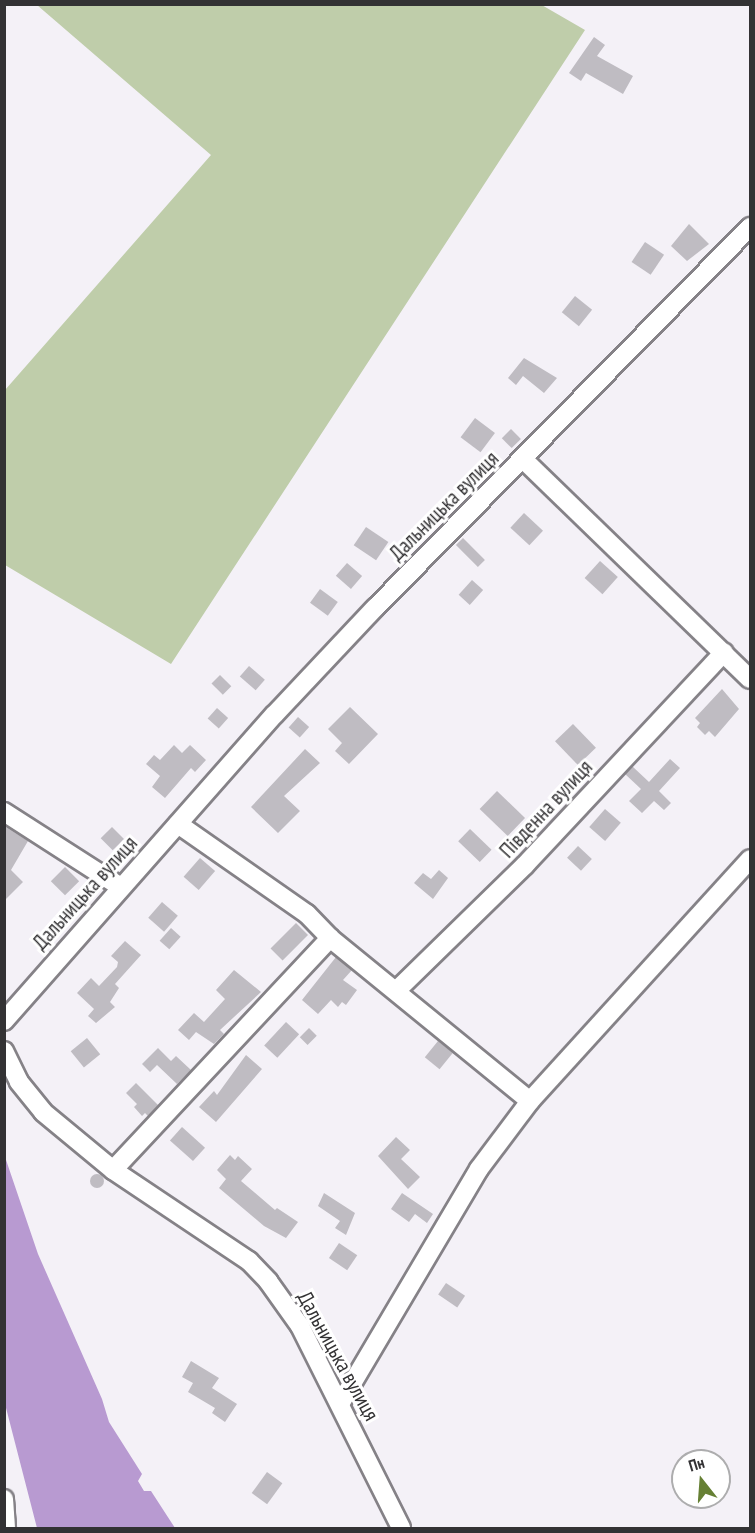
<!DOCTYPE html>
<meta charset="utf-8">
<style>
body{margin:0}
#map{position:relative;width:755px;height:1533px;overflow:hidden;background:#f4f1f7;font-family:"PT Sans Narrow",sans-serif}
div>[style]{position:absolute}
.green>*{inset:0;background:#bfcdaa}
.water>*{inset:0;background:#b89ad1}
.building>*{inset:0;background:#bfbcc2;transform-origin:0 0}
.round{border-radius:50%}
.roads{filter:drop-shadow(2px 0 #858287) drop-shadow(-2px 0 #858287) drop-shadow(0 2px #858287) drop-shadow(0 -2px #858287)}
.minor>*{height:18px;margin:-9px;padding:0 9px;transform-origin:9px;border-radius:9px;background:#fff}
span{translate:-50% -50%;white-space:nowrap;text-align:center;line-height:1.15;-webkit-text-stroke:6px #fff;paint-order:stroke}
.street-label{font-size:21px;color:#333234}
.frame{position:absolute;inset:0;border:6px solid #333234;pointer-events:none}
.north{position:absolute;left:671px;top:1449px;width:60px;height:60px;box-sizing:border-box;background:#fff;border:2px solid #adadae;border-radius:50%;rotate:343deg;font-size:16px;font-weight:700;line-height:24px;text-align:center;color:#333234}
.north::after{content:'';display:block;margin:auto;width:21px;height:27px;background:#668034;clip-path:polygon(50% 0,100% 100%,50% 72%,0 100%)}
</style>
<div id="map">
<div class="green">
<i style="clip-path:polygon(540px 4px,585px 30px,171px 664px,5px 565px,5px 390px,211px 155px,37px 5px)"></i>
</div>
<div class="water">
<i style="clip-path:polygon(4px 1154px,38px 1254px,102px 1399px,109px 1422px,142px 1474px,138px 1481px,144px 1491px,151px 1491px,175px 1528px,37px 1528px,5px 1404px)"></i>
</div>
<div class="building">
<i style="clip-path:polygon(594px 37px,605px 45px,597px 56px,633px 76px,623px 94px,586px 73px,581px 81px,569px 73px)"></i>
<i style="clip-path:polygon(689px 224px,709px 244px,687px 261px,671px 246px)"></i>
<i style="left:645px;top:242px;width:23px;height:24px;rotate:34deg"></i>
<i style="left:575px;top:296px;width:22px;height:21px;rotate:39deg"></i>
<i style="clip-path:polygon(524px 358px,557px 378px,544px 393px,523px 376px,516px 385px,508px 378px)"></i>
<i style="left:475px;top:418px;width:25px;height:24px;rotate:37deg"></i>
<i style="left:511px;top:429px;width:14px;height:13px;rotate:45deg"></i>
<i style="left:524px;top:513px;width:26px;height:20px;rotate:43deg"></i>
<i style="left:366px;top:527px;width:27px;height:22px;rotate:34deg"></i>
<i style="left:463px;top:538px;width:31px;height:10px;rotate:45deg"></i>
<i style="left:600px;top:561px;width:24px;height:23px;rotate:42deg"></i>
<i style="left:347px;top:563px;width:20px;height:17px;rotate:41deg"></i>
<i style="left:472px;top:580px;width:15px;height:20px;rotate:42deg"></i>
<i style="left:320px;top:589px;width:22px;height:17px;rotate:36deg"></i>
<i style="left:249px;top:666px;width:21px;height:14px;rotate:41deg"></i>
<i style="left:220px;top:675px;width:16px;height:12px;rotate:45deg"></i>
<i style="clip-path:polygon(722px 689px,739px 709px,715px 737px,709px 731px,705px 735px,697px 727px,700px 723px,695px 718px)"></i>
<i style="clip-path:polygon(350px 707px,378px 734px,349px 764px,335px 751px,342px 743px,328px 729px)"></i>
<i style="left:217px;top:708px;width:15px;height:14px;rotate:42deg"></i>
<i style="left:298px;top:717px;width:15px;height:14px;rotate:42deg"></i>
<i style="left:573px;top:724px;width:33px;height:25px;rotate:46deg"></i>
<i style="clip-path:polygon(174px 745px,182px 753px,190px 745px,206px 760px,195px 772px,191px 768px,165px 798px,152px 787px,160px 776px,146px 764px,154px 755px,160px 760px)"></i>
<i style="clip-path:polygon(305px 749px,320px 763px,284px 796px,300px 811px,278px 833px,251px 807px)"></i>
<i style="clip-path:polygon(670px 759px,680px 768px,659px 791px,671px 803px,664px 810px,654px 801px,642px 813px,629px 801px,641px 789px,625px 774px,632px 766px,649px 782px)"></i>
<i style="left:497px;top:791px;width:39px;height:25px;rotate:44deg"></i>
<i style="left:605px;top:809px;width:21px;height:24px;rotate:41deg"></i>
<i style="clip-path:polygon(4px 826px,28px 841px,11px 870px,23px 882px,4px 901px)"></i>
<i style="left:112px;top:827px;width:17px;height:16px;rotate:45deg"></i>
<i style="left:470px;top:829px;width:30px;height:17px;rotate:44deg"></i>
<i style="left:578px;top:846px;width:19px;height:16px;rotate:43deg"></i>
<i style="left:200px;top:858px;width:20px;height:25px;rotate:41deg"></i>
<i style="left:65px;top:867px;width:20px;height:20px;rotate:45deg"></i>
<i style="clip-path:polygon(439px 870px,448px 878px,433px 899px,414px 883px,423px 873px,431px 879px)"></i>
<i style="left:162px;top:902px;width:21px;height:21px;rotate:41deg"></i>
<i style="left:296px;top:923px;width:17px;height:36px;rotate:45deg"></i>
<i style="left:171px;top:928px;width:13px;height:17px;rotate:42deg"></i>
<i style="clip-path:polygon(125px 941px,141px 955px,115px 984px,119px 988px,110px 1002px,115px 1007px,96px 1023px,88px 1016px,94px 1009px,77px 993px,91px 978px,99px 986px,117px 967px,118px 962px,111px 956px)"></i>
<i style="clip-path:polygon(336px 957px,352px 970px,343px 980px,357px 990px,346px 1005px,342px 1002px,338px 1007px,331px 1000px,318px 1014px,302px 1000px)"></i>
<i style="clip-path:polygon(234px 970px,261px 992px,220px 1030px,224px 1034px,214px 1044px,196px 1032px,189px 1040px,178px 1030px,194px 1013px,204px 1022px,225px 999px,216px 990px)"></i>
<i style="left:286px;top:1022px;width:18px;height:32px;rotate:43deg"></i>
<i style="left:309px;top:1028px;width:11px;height:13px;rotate:45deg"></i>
<i style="left:87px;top:1038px;width:21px;height:21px;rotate:51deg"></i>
<i style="left:438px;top:1041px;width:19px;height:21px;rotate:39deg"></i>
<i style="clip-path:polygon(158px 1048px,171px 1061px,176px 1056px,191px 1070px,177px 1084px,157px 1065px,150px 1072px,142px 1064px)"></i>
<i style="clip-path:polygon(246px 1055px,262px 1069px,216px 1122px,199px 1107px,214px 1091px,217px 1095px)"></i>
<i style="clip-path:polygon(136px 1083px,158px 1105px,148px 1116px,145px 1113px,142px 1116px,134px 1107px,137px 1104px,126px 1093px)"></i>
<i style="left:182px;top:1127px;width:31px;height:18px;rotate:42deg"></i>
<i style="clip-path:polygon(396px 1137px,410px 1150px,401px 1159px,420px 1177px,408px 1189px,378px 1156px)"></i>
<i style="clip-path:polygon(230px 1155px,235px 1160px,238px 1156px,252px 1169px,241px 1181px,275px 1210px,277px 1208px,298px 1222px,286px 1238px,264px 1226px,219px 1188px,226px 1179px,217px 1170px)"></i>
<i class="round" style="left:90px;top:1174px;width:14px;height:14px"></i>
<i style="clip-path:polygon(324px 1193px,355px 1213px,346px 1235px,335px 1228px,340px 1221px,318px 1206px)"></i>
<i style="clip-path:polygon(402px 1193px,433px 1214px,427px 1223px,415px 1214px,409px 1222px,391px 1209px)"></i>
<i style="left:339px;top:1243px;width:22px;height:18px;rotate:34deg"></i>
<i style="left:446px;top:1283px;width:23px;height:14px;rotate:34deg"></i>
<i style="clip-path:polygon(191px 1361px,219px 1378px,212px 1388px,237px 1404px,225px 1422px,212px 1413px,215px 1408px,188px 1392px,193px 1383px,182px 1377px)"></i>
<i style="left:267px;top:1472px;width:19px;height:26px;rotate:36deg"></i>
</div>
<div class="roads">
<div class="minor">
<i style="left:523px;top:459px;width:316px;rotate:44.1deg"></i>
<i style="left:4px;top:812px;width:139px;rotate:32.7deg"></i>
<i style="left:178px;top:824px;width:157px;rotate:34.9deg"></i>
<i style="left:307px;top:914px;width:33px;rotate:46deg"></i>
<i style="left:330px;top:938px;width:258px;rotate:39.2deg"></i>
<i style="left:396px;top:991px;width:180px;rotate:-44.3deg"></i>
<i style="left:525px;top:865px;width:291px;rotate:-46.9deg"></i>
<i style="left:4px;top:1021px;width:409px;rotate:-48.6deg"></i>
<i style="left:275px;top:714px;width:146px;rotate:-46.7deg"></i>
<i style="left:375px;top:608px;width:535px;rotate:-45.45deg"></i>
<i style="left:4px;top:1051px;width:34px;rotate:64deg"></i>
<i style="left:19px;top:1082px;width:38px;rotate:51deg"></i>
<i style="left:43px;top:1112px;width:91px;rotate:39.6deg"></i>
<i style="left:113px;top:1170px;width:164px;rotate:33.8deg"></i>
<i style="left:249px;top:1261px;width:28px;rotate:46deg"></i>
<i style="left:268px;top:1281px;width:55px;rotate:54.6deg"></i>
<i style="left:300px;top:1326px;width:226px;rotate:63.4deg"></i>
<i style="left:113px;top:1170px;width:318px;rotate:-46.9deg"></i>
<i style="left:340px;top:1404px;width:273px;rotate:-59.4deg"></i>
<i style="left:479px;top:1169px;width:85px;rotate:-53.1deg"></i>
<i style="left:530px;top:1101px;width:327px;rotate:-47.7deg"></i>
<i style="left:4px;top:1499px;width:29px;rotate:86deg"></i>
</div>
</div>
<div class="street-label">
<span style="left:444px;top:506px;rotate:-45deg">Дальницька вулиця</span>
<span style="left:546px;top:809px;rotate:-47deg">Південна вулиця</span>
<span style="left:85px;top:893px;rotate:-48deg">Дальницька вулиця</span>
<span style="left:338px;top:1356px;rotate:61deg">Дальницька вулиця</span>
</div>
<div class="frame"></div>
<div class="north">Пн</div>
</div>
